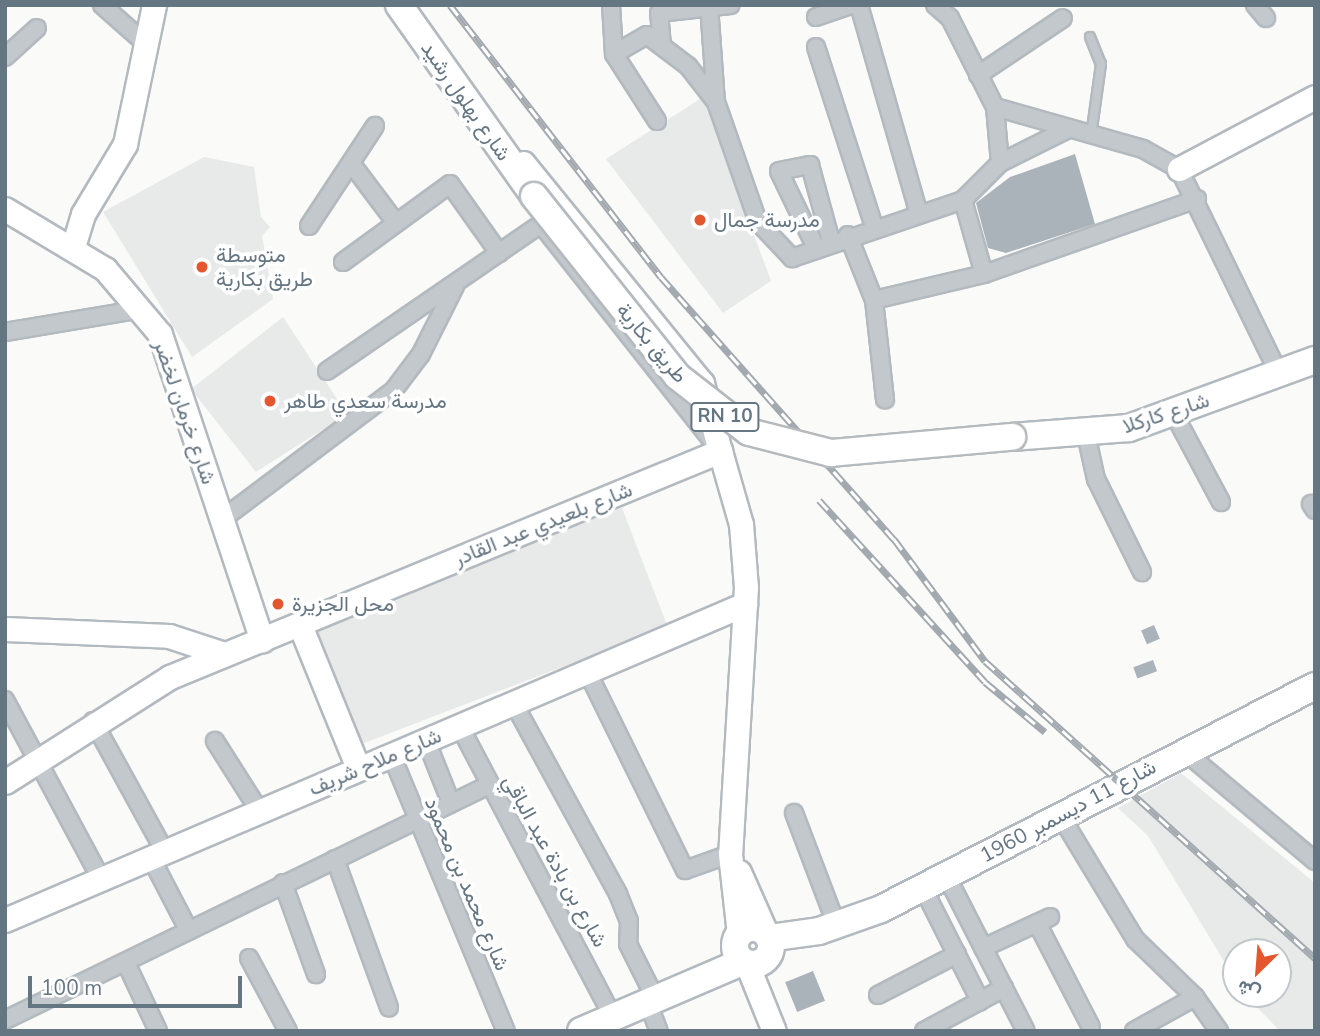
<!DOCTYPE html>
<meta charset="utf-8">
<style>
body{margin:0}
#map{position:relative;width:1320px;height:1036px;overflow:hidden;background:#fafaf8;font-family:"Nunito Sans",Vazirmatn,sans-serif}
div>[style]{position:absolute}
.built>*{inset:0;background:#e8e9e9;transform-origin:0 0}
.building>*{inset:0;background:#aab3b9;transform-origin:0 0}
.roads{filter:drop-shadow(2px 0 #b3babf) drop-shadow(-2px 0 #b3babf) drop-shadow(0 2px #b3babf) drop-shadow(0 -2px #b3babf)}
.lane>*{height:8px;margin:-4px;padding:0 4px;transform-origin:4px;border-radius:4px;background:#c3c8cc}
.street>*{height:16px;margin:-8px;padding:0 8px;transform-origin:8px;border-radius:8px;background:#c3c8cc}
.secondary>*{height:23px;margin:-11.5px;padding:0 11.5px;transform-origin:11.5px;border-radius:11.5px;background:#fff}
.primary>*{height:26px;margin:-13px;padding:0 13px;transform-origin:13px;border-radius:13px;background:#fff}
.primary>.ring{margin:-13px;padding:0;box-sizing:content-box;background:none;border:26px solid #fff;border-radius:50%}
.rail>*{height:7px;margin-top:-3.5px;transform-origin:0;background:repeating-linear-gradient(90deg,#fff 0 13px,#a2aab0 0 26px);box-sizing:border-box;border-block:2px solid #a2aab0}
.bridges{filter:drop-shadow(2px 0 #b5babe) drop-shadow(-2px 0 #b5babe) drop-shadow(0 2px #b5babe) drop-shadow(0 -2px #b5babe)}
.primary-bridge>*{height:26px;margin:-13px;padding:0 13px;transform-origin:13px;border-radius:13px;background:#fff}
.dots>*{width:19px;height:19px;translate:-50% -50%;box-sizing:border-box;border:4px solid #fff;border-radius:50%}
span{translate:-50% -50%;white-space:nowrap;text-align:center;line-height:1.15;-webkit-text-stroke:7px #fff;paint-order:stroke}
.shield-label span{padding:2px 5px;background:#fff;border:2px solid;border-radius:5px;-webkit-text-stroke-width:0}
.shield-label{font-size:19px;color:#657683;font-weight:700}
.street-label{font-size:21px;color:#657683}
.poi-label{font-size:21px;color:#657683}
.left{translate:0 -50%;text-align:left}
.frame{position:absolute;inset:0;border:7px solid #657683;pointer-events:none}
.north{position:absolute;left:1222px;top:938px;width:70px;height:70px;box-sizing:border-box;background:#fff;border:2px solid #c1c8cd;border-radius:50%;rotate:205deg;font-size:19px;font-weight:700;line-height:28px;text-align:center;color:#657683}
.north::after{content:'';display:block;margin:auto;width:24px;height:32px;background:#e4572e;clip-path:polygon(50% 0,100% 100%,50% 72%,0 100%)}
.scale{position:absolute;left:28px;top:976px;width:214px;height:32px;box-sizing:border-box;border:4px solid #657683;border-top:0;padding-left:9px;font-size:21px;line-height:24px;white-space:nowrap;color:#657683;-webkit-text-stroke:5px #fff;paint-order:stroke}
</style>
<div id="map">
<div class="built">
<i style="clip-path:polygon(703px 97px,771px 281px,723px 313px,606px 159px)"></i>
<i style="clip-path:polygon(204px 157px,254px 167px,261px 217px,270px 227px,262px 236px,273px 299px,192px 357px,103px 212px)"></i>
<i style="clip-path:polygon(283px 317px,347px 414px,256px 472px,191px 389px)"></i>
<i style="left:622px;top:508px;width:127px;height:331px;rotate:69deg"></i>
<i style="clip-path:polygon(1181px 773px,1315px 883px,1315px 1031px,1280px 1031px,1244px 994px,1278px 994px,1278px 952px,1236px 952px,1236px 981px,1148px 836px,1118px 808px)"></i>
</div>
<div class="building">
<i style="clip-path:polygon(1075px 154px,1095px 224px,1006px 253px,988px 248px,976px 203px,1010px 177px)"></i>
<i style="left:1154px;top:625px;width:15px;height:14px;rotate:67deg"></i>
<i style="left:1153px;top:660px;width:12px;height:21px;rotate:70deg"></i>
<i style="left:813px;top:971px;width:32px;height:30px;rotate:68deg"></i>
</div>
<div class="roads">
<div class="lane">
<i style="left:1090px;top:37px;width:29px;rotate:68deg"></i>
<i style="left:1101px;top:64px;width:73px;rotate:97.9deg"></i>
</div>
<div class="street">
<i style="left:102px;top:5px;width:57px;rotate:41.5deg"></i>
<i style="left:611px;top:5px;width:49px;rotate:86.5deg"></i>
<i style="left:709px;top:5px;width:97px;rotate:85.9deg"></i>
<i style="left:716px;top:102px;width:127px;rotate:70.7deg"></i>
<i style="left:758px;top:222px;width:50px;rotate:46.6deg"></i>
<i style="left:792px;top:258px;width:181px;rotate:-18.7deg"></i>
<i style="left:859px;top:5px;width:217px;rotate:74deg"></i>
<i style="left:935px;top:5px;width:20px;rotate:41deg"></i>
<i style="left:950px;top:18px;width:100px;rotate:63.2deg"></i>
<i style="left:995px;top:107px;width:154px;rotate:15.8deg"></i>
<i style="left:1143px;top:149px;width:41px;rotate:29.1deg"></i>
<i style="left:1179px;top:169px;width:224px;rotate:64deg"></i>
<i style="left:1255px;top:5px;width:17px;rotate:50deg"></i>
<i style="left:816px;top:17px;width:37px;rotate:-19deg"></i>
<i style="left:662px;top:46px;width:33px;rotate:-95deg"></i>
<i style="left:659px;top:13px;width:72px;rotate:-6.3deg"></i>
<i style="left:816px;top:47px;width:189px;rotate:72.1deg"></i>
<i style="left:5px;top:57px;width:43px;rotate:-42.2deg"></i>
<i style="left:978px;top:75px;width:102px;rotate:-33.8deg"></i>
<i style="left:995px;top:107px;width:56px;rotate:84.9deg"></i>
<i style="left:657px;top:121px;width:80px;rotate:-122.7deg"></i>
<i style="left:614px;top:54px;width:38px;rotate:-30deg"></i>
<i style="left:647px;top:35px;width:51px;rotate:37.1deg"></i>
<i style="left:688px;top:66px;width:46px;rotate:52.1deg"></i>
<i style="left:1066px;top:130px;width:74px;rotate:153.4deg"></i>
<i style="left:1000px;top:163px;width:52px;rotate:135deg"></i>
<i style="left:963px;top:200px;width:77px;rotate:74.2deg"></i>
<i style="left:984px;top:274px;width:226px;rotate:-19.4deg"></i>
<i style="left:351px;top:163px;width:75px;rotate:53.1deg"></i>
<i style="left:309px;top:226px;width:120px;rotate:-56.6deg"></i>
<i style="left:848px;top:235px;width:70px;rotate:68.2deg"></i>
<i style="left:874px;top:300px;width:113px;rotate:-13.3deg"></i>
<i style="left:816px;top:248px;width:85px;rotate:-115.7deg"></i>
<i style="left:779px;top:171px;width:32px;rotate:-11deg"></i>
<i style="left:810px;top:165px;width:80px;rotate:74.7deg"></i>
<i style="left:343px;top:262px;width:132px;rotate:-36.1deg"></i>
<i style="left:450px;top:184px;width:85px;rotate:54.6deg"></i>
<i style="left:874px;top:300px;width:100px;rotate:83.7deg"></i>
<i style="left:5px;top:332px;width:140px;rotate:-9.5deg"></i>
<i style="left:327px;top:371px;width:260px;rotate:-34.5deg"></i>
<i style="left:541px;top:224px;width:280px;rotate:51.7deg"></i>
<i style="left:1174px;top:414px;width:100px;rotate:61.9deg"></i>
<i style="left:1086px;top:434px;width:46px;rotate:77.5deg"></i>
<i style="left:1096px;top:479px;width:104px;rotate:63.7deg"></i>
<i style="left:1311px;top:504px;width:7px;rotate:56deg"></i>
<i style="left:221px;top:520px;width:215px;rotate:-36.9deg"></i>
<i style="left:393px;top:391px;width:46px;rotate:-52.9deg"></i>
<i style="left:421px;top:354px;width:76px;rotate:-63.4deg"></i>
<i style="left:587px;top:671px;width:222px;rotate:63.8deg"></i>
<i style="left:685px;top:870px;width:48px;rotate:-19.6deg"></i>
<i style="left:5px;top:700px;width:201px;rotate:61.8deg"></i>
<i style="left:513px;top:702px;width:219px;rotate:61.3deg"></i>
<i style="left:618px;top:894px;width:29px;rotate:68deg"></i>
<i style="left:629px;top:921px;width:23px;rotate:92deg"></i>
<i style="left:628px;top:944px;width:63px;rotate:63.4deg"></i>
<i style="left:93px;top:721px;width:149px;rotate:61.2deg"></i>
<i style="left:459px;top:725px;width:330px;rotate:62.2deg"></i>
<i style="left:426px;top:740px;width:68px;rotate:68.4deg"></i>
<i style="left:215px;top:741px;width:84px;rotate:57.6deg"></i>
<i style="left:1184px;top:751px;width:171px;rotate:40deg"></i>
<i style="left:391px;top:754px;width:300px;rotate:67.5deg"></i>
<i style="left:794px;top:813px;width:121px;rotate:69.2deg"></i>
<i style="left:1060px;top:815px;width:145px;rotate:58.8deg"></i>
<i style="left:1135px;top:939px;width:83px;rotate:44deg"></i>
<i style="left:1195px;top:997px;width:42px;rotate:54.8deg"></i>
<i style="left:151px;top:858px;width:82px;rotate:62.5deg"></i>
<i style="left:335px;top:859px;width:158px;rotate:70deg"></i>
<i style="left:946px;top:875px;width:175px;rotate:62.9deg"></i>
<i style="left:283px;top:883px;width:97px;rotate:70.1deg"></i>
<i style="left:923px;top:888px;width:127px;rotate:63.2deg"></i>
<i style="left:1037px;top:923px;width:117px;rotate:62.6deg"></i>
<i style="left:983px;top:948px;width:74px;rotate:-24.8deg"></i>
<i style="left:249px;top:958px;width:83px;rotate:61.9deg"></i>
<i style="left:127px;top:965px;width:73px;rotate:64.8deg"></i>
<i style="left:878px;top:995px;width:89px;rotate:-27.4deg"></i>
<i style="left:648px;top:1003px;width:30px;rotate:69deg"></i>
<i style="left:5px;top:1020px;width:538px;rotate:-25.9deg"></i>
<i style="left:924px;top:1031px;width:91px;rotate:-28.3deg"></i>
<i style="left:1134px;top:1031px;width:70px;rotate:-29.1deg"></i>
</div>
<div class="secondary">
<i style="left:523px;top:163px;width:284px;rotate:50.9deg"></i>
<i style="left:702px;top:383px;width:70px;rotate:75.2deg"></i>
<i style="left:1179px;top:169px;width:154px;rotate:-27.9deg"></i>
<i style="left:5px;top:209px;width:117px;rotate:31deg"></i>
<i style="left:105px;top:269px;width:85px;rotate:49.8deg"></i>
<i style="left:160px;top:334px;width:323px;rotate:71.6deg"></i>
<i style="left:73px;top:247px;width:34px;rotate:-73deg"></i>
<i style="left:83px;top:214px;width:82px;rotate:-59deg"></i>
<i style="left:125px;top:144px;width:142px;rotate:-78.2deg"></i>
<i style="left:300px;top:625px;width:154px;rotate:67.9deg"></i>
<i style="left:5px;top:629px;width:164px;rotate:2.4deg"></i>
<i style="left:169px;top:636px;width:58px;rotate:18.1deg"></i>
<i style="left:5px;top:782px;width:196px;rotate:-32.5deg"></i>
<i style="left:170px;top:677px;width:595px;rotate:-22.34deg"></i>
<i style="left:720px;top:451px;width:76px;rotate:74deg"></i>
<i style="left:741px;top:524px;width:63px;rotate:85.5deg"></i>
<i style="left:746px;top:587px;width:267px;rotate:93.4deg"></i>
<i style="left:730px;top:854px;width:81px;rotate:83.6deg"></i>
<i style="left:739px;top:872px;width:67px;rotate:66.1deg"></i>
<i style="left:5px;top:920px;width:805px;rotate:-23.12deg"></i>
<i style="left:747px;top:964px;width:72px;rotate:68.1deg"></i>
</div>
<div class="primary">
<i style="left:399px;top:5px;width:234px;rotate:54.7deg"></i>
<i style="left:1012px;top:437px;width:117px;rotate:-4.4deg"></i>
<i style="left:1129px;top:428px;width:198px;rotate:-20.1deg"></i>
<i class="ring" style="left:735px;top:928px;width:10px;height:10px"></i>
<i style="left:769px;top:938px;width:50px;rotate:-8deg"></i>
<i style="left:819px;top:931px;width:66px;rotate:-19.5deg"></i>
<i style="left:881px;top:909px;width:488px;rotate:-27.2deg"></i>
<i style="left:581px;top:1031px;width:175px;rotate:-23.2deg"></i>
</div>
</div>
<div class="rail">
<i style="left:450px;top:5px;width:344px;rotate:52.2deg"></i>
<i style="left:661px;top:277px;width:351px;rotate:48.4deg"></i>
<i style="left:894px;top:539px;width:152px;rotate:53.3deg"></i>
<i style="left:985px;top:661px;width:444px;rotate:42deg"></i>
<i style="left:819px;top:500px;width:246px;rotate:47.6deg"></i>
<i style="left:985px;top:682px;width:78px;rotate:39.8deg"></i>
</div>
<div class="bridges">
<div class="primary-bridge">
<i style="left:534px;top:196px;width:230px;rotate:51.5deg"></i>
<i style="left:677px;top:376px;width:91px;rotate:37.9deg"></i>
<i style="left:749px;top:432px;width:85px;rotate:14.4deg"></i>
<i style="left:831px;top:453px;width:182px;rotate:-5.1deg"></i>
</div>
</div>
<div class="dots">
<i style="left:700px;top:220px;background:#e4572e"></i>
<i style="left:202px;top:267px;background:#e4572e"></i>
<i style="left:270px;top:401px;background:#e4572e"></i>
<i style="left:278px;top:604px;background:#e4572e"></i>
</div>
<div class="shield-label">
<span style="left:725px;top:417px">RN 10</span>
</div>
<div class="street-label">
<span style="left:466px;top:101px;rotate:55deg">شارع بهلول رشيد</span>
<span style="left:652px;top:343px;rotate:50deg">طريق بكارية</span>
<span style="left:185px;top:412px;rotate:71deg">شارع خرمان لخضر</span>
<span style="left:1166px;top:413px;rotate:-18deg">شارع كاركلا</span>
<span style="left:543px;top:524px;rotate:-22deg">شارع بلعيدي عبد القادر</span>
<span style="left:375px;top:762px;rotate:-23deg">شارع ملاح شريف</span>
<span style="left:1068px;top:811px;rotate:-28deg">شارع 11 ديسمبر 1960</span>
<span style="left:555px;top:861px;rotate:61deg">شارع بن بادة عبد الباقي</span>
<span style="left:467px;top:884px;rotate:67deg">شارع محمد بن محمود</span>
</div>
<div class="poi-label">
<span class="left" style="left:714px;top:220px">مدرسة جمال</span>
<span class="left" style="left:216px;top:267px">متوسطة<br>طريق بكارية</span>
<span class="left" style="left:284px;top:401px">مدرسة سعدي طاهر</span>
<span class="left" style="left:292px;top:604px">محل الجزيرة</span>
</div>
<div class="frame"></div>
<div class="north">ش</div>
<div class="scale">100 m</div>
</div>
